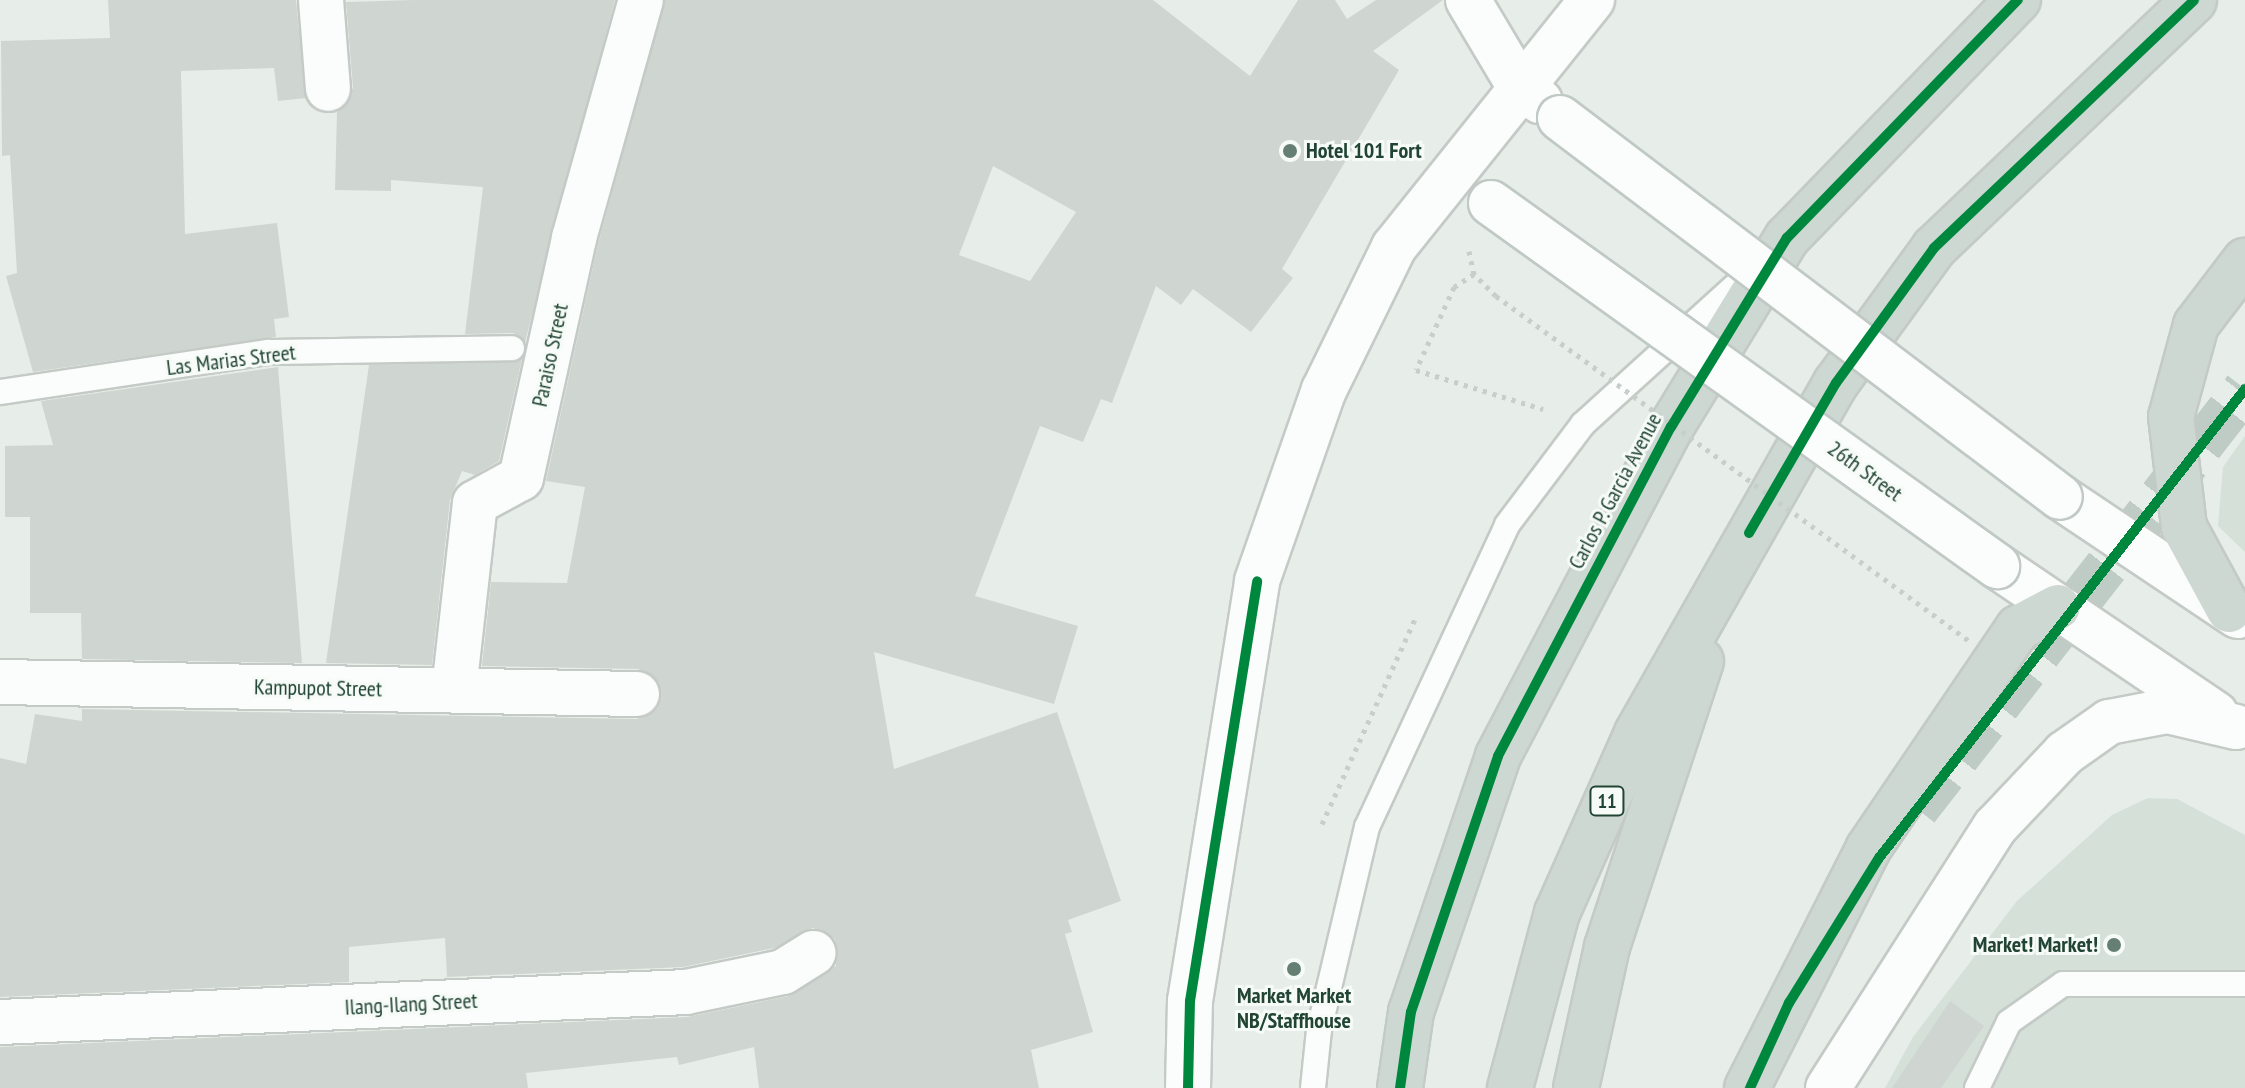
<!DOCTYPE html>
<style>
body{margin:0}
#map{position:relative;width:2245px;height:1088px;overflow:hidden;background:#e7ede9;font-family:"PT Sans Narrow",sans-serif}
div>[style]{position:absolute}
.built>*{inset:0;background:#d4e0d8}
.building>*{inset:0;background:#cfd6d2}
.secondary-tunnel>*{height:44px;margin-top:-22px;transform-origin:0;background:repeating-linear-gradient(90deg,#bfcbc5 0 44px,transparent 0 66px)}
.path>*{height:5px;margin-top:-2.5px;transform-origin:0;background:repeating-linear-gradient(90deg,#c6cfc9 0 4px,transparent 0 10px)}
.roads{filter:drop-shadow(2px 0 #c4cac6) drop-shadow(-2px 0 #c4cac6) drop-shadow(0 2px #c4cac6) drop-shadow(0 -2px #c4cac6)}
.lane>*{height:24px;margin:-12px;padding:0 12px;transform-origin:12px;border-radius:12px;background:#fbfcfc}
.street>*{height:44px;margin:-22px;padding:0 22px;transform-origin:22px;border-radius:22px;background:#fbfcfc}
.secondary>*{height:44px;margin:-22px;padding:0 22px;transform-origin:22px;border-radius:22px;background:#fbfcfc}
.primary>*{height:44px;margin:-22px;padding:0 22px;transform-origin:22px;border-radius:22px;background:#ced8d3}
.path-bridge>*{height:5px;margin-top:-2.5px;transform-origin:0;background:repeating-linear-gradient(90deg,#c6cfc9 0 4px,transparent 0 10px)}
.bridges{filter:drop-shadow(2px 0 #c0c9c5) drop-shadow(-2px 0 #c0c9c5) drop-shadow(0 2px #c0c9c5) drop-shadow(0 -2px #c0c9c5)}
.secondary-bridge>*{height:44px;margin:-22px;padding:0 22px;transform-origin:22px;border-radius:22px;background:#fbfcfc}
.cycleway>*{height:10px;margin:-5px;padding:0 5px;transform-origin:5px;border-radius:5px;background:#00873e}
.dots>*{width:22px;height:22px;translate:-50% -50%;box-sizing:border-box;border:4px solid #f6fbf7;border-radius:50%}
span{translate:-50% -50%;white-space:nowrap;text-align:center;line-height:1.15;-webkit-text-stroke:6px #f6fbf7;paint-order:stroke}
.shield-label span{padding:2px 6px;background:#f6fbf7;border:2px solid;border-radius:6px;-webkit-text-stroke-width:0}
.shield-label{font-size:20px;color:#214433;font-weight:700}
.poi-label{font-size:22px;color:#214433;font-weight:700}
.left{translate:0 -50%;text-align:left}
.right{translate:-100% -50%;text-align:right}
.street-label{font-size:22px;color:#214433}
</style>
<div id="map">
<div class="built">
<i style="clip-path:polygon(2245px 436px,2245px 552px,2218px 526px,2223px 467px)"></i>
<i style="clip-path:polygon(2148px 798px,2177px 799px,2245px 835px,2245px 1088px,1885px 1088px,1913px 1037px,2017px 901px,2112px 815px)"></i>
</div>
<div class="building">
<i style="clip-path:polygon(108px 0,296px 0,306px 98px,278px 101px,274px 68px,181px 71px,185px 234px,277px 223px,289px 317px,274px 319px,276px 337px,33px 372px,6px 276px,17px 273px,10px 155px,2px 156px,1px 41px,110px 38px)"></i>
<i style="clip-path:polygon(414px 0,615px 0,525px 342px,513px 333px,465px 334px,483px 187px,391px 180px,391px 191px,335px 190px,337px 112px,353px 88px,346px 2px)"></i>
<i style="clip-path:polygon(evenodd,665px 0,1153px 0,1250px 76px,1298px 0,1335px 0,1347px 19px,1376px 0,1443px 0,1373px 51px,1399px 70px,1282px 269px,1293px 278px,1251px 332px,1193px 289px,1181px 305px,1156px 286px,1112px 403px,1101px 399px,1083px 442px,1040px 426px,975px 596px,1078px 626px,1054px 704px,874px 652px,894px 769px,1057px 712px,1121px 901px,1068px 920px,1072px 932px,1065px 934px,1093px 1032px,1031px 1050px,1039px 1088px,759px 1088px,754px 1047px,679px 1065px,677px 1057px,526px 1073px,528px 1088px,0 1088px,0 1047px,687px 1017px,789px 996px,836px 966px,835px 939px,813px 928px,774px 948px,683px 967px,447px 977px,445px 938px,349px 947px,349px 982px,0 997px,0 758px,26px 764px,35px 714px,82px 721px,82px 709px,637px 719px,658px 708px,659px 683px,638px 669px,482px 666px,491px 582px,567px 583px,585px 487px,546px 481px,598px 244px,665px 0,993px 166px,1076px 212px,1030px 281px,959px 255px,993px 166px)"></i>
<i style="clip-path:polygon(522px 359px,499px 461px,475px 475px,462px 471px,450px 500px,432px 665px,326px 663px,369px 365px)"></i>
<i style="clip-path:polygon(278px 367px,302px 663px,82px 659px,81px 613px,30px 613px,30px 517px,5px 517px,5px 446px,53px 445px,41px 401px)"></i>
<i style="clip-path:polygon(1950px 1001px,1984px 1026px,1941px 1088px,1892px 1088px)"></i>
</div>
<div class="secondary-tunnel">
<i style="left:1917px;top:809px;width:533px;rotate:-52.01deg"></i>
</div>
<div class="path">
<i style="left:1469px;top:251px;width:24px;rotate:78deg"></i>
<i style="left:1496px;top:296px;width:31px;rotate:-135deg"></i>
<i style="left:1474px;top:274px;width:24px;rotate:147deg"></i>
<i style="left:1454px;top:287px;width:91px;rotate:114.6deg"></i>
<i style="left:1416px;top:370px;width:133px;rotate:17.1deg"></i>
<i style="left:1322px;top:824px;width:225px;rotate:-65.6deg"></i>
</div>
<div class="roads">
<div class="lane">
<i style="left:0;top:392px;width:271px;rotate:-8.5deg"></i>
<i style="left:268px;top:352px;width:244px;rotate:-0.9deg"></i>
<i style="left:1313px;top:1088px;width:58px;rotate:-84.1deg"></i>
<i style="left:1319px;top:1030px;width:209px;rotate:-76.7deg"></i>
<i style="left:1367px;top:827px;width:333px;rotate:-65.1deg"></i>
<i style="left:1507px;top:525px;width:126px;rotate:-53deg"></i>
<i style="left:1583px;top:424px;width:229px;rotate:-42.2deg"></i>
<i style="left:1977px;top:1088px;width:73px;rotate:-64.1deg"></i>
<i style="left:2009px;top:1022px;width:66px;rotate:-35.1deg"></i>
<i style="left:2063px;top:984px;width:182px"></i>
</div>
<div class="street">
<i style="left:321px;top:0;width:89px;rotate:85.5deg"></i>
<i style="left:0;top:682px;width:637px;rotate:1.08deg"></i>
<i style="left:454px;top:690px;width:188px;rotate:-83.6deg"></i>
<i style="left:475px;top:503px;width:52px;rotate:-28.5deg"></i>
<i style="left:521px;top:478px;width:246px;rotate:-77.5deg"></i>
<i style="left:574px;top:238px;width:247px;rotate:-74.3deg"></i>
<i style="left:0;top:1022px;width:687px;rotate:-2.5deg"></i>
<i style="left:686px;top:992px;width:99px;rotate:-11.7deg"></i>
<i style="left:783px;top:972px;width:36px;rotate:-32deg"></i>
</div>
<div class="secondary">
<i style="left:1468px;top:0;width:98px;rotate:59.2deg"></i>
<i style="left:1518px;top:84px;width:28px;rotate:38deg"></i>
<i style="left:2060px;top:497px;width:214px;rotate:33.8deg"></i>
<i style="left:1997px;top:566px;width:264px;rotate:34.1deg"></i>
<i style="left:1188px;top:1088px;width:87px;rotate:-88.7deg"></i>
<i style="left:1190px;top:1001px;width:425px;rotate:-80.9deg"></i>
<i style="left:1257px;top:581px;width:202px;rotate:-70.7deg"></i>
<i style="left:1324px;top:390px;width:159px;rotate:-63.9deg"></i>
<i style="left:1394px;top:247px;width:317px;rotate:-51.3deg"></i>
<i style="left:1828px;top:1088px;width:310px;rotate:-57.4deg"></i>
<i style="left:1995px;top:827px;width:102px;rotate:-46.6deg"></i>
<i style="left:2065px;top:753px;width:54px;rotate:-35.2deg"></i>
<i style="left:2109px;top:722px;width:60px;rotate:-10.6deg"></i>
<i style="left:2168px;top:711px;width:70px;rotate:13.2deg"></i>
</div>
<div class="primary">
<i style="left:2229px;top:610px;width:94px;rotate:-118.5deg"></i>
<i style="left:2184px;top:527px;width:111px;rotate:-96.7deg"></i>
<i style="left:2171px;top:417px;width:95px;rotate:-74.8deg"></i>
<i style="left:2196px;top:325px;width:81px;rotate:-52.6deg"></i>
<i style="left:1400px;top:1088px;width:77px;rotate:-81.8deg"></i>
<i style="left:1411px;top:1012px;width:270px;rotate:-71.2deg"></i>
<i style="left:1498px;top:756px;width:372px;rotate:-62.3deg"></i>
<i style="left:1671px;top:427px;width:222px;rotate:-58.5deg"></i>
<i style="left:1787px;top:238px;width:332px;rotate:-45.9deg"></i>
<i style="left:1510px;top:1088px;width:181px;rotate:-75deg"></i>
<i style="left:1557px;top:913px;width:197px;rotate:-66deg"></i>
<i style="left:1637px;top:733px;width:403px;rotate:-60.4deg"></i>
<i style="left:1836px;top:383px;width:167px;rotate:-54deg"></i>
<i style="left:1934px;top:248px;width:359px;rotate:-43.6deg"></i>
<i style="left:1576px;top:1088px;width:144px;rotate:-77.6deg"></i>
<i style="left:1607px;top:947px;width:301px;rotate:-71.8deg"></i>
<i style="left:1747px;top:1088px;width:268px;rotate:-63.1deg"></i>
<i style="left:1868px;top:849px;width:267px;rotate:-55.8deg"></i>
<i style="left:2018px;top:628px;width:45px;rotate:-27.7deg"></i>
</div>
</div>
<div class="path-bridge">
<i style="left:1496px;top:296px;width:589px;rotate:36.09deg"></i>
</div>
<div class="bridges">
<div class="secondary-bridge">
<i style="left:1560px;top:118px;width:627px;rotate:37.16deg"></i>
<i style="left:1491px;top:203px;width:623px;rotate:35.66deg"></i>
</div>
</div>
<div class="cycleway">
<i style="left:1749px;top:533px;width:173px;rotate:-59.9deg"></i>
<i style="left:1836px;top:383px;width:167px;rotate:-54deg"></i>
<i style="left:1934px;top:248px;width:359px;rotate:-43.6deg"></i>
<i style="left:1188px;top:1088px;width:87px;rotate:-88.7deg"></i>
<i style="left:1190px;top:1001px;width:425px;rotate:-80.9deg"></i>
<i style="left:1400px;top:1088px;width:77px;rotate:-81.8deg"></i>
<i style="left:1411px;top:1012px;width:270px;rotate:-71.2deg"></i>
<i style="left:1498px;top:756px;width:372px;rotate:-62.3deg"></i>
<i style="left:1671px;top:427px;width:222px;rotate:-58.5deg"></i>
<i style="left:1787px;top:238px;width:332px;rotate:-45.9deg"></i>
<i style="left:1750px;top:1088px;width:94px;rotate:-65.4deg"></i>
<i style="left:1789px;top:1003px;width:171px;rotate:-58.2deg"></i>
<i style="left:1879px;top:858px;width:595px;rotate:-52.03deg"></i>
</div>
<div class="dots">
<i style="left:1290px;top:151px;background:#667f73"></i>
<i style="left:2114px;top:945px;background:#667f73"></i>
<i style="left:1294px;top:969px;background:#667f73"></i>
</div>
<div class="shield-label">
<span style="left:1607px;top:801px">11</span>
</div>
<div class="poi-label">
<span class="left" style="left:1306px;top:151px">Hotel 101 Fort</span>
<span class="right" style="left:2098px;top:945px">Market! Market!</span>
<span style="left:1294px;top:1008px">Market Market<br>NB/Staffhouse</span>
</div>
<div class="street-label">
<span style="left:550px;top:355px;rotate:-78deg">Paraiso Street</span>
<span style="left:231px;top:360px;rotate:-7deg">Las Marias Street</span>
<span style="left:1865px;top:471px;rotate:36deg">26th Street</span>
<span style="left:1615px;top:491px;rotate:-62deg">Carlos P. Garcia Avenue</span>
<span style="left:318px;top:688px;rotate:1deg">Kampupot Street</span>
<span style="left:411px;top:1004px;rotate:-3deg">Ilang-Ilang Street</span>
</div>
</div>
